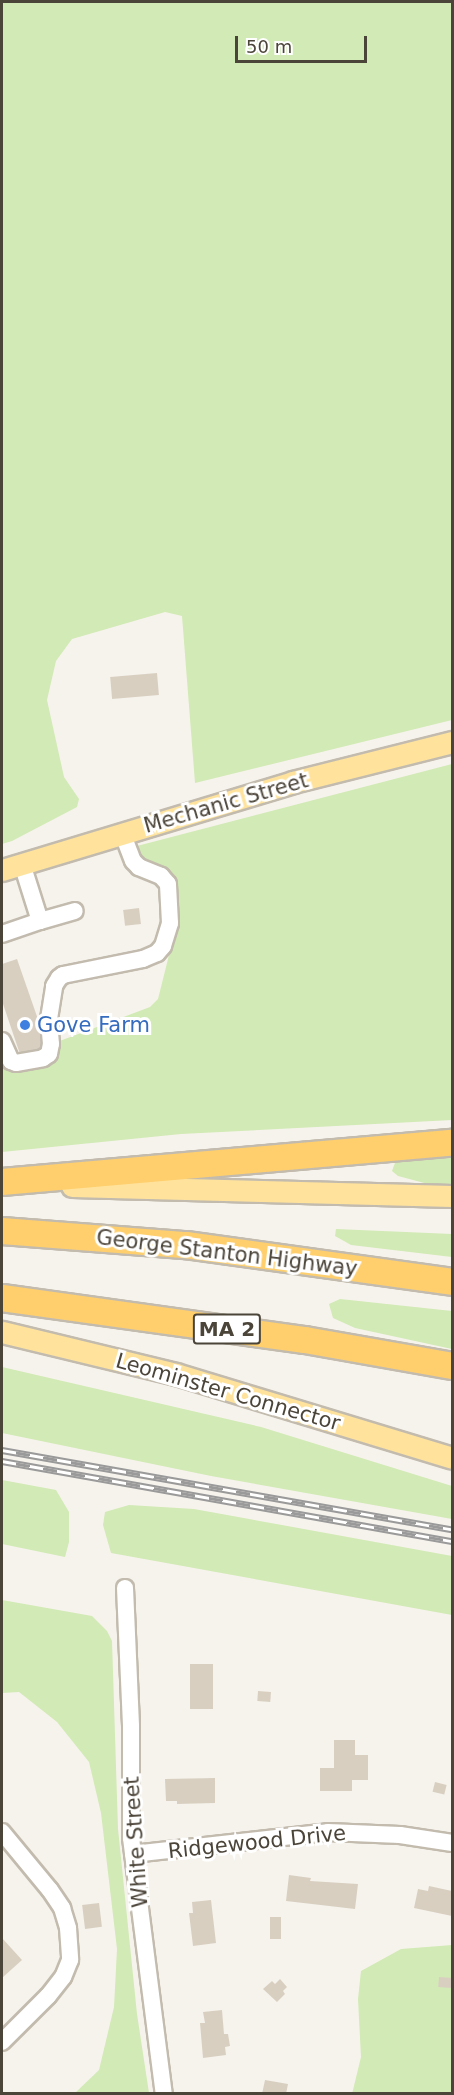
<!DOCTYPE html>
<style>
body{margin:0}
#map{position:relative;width:454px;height:2095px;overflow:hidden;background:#f6f3ec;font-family:"DejaVu Sans",sans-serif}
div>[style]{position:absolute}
.green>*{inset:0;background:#d2eab5}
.building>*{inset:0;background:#d8cfc1;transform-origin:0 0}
.roads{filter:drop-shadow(2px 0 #c2bbae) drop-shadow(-2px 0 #c2bbae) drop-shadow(0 2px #c2bbae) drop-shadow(0 -2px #c2bbae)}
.minor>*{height:16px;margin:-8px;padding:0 8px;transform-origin:8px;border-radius:8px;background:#fff}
.major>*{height:21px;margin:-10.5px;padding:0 10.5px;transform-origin:10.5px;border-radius:10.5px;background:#ffe39c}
.highway>*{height:26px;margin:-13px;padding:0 13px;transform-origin:13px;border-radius:13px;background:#ffcf6e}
.rail>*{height:7px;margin-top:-3.5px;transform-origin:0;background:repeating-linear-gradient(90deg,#fff 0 14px,#9a9a9a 0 28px);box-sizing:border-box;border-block:2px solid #9a9a9a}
.dots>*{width:16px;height:16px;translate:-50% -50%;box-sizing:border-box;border:3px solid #fff;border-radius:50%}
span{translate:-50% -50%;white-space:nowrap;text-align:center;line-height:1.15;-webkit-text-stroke:6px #fff;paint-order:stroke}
.shield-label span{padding:2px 4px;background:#fff;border:2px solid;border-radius:4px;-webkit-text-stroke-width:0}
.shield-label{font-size:20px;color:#4b4439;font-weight:700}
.street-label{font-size:21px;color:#4b4439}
.shop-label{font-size:21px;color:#366cbe}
.left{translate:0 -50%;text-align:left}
.frame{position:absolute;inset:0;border:3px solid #4b4439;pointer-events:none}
.scale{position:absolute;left:235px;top:36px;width:132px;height:27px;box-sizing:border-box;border:3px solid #4b4439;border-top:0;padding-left:8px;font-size:18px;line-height:21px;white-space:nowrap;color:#4b4439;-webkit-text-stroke:4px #fff;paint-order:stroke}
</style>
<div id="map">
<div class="green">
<i style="clip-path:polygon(2px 2px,452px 2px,452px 720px,195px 783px,182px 616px,165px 612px,72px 639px,56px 661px,47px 700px,64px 777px,79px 799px,77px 807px,12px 841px,2px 844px)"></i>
<i style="clip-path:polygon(452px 764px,452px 1120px,181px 1134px,2px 1152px,2px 1051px,13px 1069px,20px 1072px,49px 1065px,58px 1054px,57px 1042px,150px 1007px,158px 999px,171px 947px,175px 877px,166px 867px,141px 859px,137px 852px,137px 846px)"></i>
<i style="clip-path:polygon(452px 1153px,452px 1184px,428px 1184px,398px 1176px,392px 1171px,396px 1160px)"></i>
<i style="clip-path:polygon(336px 1229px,452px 1234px,452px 1257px,351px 1245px,335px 1236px)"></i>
<i style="clip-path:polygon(340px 1299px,452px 1311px,452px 1349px,355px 1328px,333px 1318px,329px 1304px)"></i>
<i style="clip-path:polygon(2px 1367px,261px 1427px,452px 1486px,452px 1519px,211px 1476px,2px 1433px)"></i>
<i style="clip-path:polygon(2px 1480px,56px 1490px,69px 1512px,69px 1542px,65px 1557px,2px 1544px)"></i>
<i style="clip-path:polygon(129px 1505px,194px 1509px,452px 1556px,452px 1615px,111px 1553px,103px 1525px,105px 1512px)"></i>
<i style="clip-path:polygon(2px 1600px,92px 1616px,107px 1631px,112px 1641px,118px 1829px,137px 2014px,149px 2093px,75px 2093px,99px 2070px,114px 2007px,117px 1949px,101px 1813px,89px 1762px,57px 1722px,19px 1692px,2px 1693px)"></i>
<i style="clip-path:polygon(452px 1945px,452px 2093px,352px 2094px,361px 2057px,358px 1999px,361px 1971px,401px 1949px)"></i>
</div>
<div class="building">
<i style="left:157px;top:673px;width:22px;height:47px;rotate:85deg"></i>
<i style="left:139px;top:908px;width:16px;height:16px;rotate:83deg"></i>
<i style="clip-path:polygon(17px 959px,48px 1048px,21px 1057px,2px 1001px,2px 964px)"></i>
<i style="left:190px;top:1664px;width:23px;height:45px"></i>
<i style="left:258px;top:1691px;width:13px;height:10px;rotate:4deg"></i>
<i style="clip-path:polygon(334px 1740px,355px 1740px,355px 1755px,368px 1755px,368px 1780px,352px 1780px,352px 1791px,320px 1791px,320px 1768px,334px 1768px)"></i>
<i style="clip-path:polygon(215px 1778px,215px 1803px,177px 1804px,177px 1801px,166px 1801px,165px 1779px)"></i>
<i style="left:435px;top:1782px;width:12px;height:10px;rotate:14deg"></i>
<i style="clip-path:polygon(289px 1875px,311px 1878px,310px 1881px,358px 1884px,355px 1909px,286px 1901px)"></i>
<i style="clip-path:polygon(429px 1886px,452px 1891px,452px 1916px,414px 1908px,418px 1889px,428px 1891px)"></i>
<i style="clip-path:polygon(211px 1900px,216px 1943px,193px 1946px,189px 1913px,193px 1913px,192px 1902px)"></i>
<i style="left:99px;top:1903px;width:24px;height:17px;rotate:83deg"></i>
<i style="left:270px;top:1917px;width:11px;height:22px"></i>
<i style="clip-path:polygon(2px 1938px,22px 1960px,2px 1978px)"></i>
<i style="left:439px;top:1977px;width:13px;height:10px;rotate:4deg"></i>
<i style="clip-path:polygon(280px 1979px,287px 1987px,283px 1991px,285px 1994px,277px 2002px,263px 1989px,272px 1981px,275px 1984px)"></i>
<i style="clip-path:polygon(222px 2010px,224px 2034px,228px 2034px,230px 2046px,225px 2047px,226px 2055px,203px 2058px,200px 2023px,205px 2023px,203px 2012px)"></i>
<i style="clip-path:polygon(265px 2080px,288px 2084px,286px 2094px,262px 2094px)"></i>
</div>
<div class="roads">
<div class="minor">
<i style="left:40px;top:921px;width:36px;rotate:-16deg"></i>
<i style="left:2px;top:934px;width:40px;rotate:-18.9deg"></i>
<i style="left:40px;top:921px;width:60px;rotate:-107.5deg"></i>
<i style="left:2px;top:1041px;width:22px;rotate:66deg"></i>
<i style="left:11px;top:1061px;width:5px;rotate:22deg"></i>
<i style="left:16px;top:1063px;width:27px;rotate:-10deg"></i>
<i style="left:43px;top:1058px;width:7px;rotate:-34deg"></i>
<i style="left:49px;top:1054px;width:10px;rotate:-79deg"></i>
<i style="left:51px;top:1044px;width:25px;rotate:-95deg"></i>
<i style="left:49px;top:1019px;width:33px;rotate:-81deg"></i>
<i style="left:54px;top:986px;width:9px;rotate:-58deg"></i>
<i style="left:59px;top:978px;width:5px;rotate:-37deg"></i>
<i style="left:63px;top:975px;width:82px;rotate:-11.3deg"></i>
<i style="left:143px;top:959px;width:15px;rotate:-23deg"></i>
<i style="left:157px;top:953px;width:9px;rotate:-49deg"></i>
<i style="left:163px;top:946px;width:24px;rotate:-73deg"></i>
<i style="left:170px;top:923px;width:39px;rotate:-93deg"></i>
<i style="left:168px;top:884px;width:11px;rotate:-131deg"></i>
<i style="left:161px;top:876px;width:24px;rotate:-158deg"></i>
<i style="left:139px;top:867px;width:8px;rotate:-135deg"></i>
<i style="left:133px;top:861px;width:30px;rotate:-111deg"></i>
<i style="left:125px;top:1588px;width:138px;rotate:87.5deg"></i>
<i style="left:131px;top:1726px;width:112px;rotate:90deg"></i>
<i style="left:131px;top:1838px;width:258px;rotate:82.7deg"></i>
<i style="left:2px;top:1832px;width:75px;rotate:50.4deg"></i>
<i style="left:50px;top:1890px;width:22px;rotate:56deg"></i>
<i style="left:62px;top:1908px;width:21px;rotate:73deg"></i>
<i style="left:68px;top:1928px;width:32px;rotate:86deg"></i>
<i style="left:70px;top:1960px;width:18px;rotate:112deg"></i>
<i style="left:63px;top:1977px;width:24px;rotate:128deg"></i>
<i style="left:48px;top:1996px;width:65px;rotate:135deg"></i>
<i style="left:133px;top:1854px;width:196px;rotate:-6.4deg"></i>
<i style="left:328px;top:1832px;width:72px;rotate:2.4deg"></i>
<i style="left:400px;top:1835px;width:53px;rotate:8.7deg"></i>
</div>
<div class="major">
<i style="left:2px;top:870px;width:304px;rotate:-16.8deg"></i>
<i style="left:293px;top:782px;width:164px;rotate:-14.1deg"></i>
<i style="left:72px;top:1186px;width:380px;rotate:1.5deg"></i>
<i style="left:2px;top:1332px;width:179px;rotate:13.6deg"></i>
<i style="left:176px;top:1374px;width:288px;rotate:16.9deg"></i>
</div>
<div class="highway">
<i style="left:2px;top:1182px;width:452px;rotate:-5deg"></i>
<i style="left:2px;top:1231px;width:185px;rotate:4.4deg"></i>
<i style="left:186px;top:1245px;width:269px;rotate:7.9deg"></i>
<i style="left:2px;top:1298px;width:306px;rotate:7.9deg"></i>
<i style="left:305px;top:1340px;width:149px;rotate:10deg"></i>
</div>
</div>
<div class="rail">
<i style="left:2px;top:1450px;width:457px;rotate:10deg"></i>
<i style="left:2px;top:1461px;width:457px;rotate:10.1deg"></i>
</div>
<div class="dots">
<i style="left:25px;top:1025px;background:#3f7fe0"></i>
</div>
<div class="shield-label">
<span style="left:227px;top:1329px">MA 2</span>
</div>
<div class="street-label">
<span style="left:226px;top:803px;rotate:-16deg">Mechanic Street</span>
<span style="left:227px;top:1253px;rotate:7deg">George Stanton Highway</span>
<span style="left:228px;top:1392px;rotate:16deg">Leominster Connector</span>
<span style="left:136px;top:1842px;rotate:-94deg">White Street</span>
<span style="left:257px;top:1842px;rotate:-6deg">Ridgewood Drive</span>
</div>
<div class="shop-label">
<span class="left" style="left:37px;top:1025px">Gove Farm</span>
</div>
<div class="frame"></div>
<div class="scale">50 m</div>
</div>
